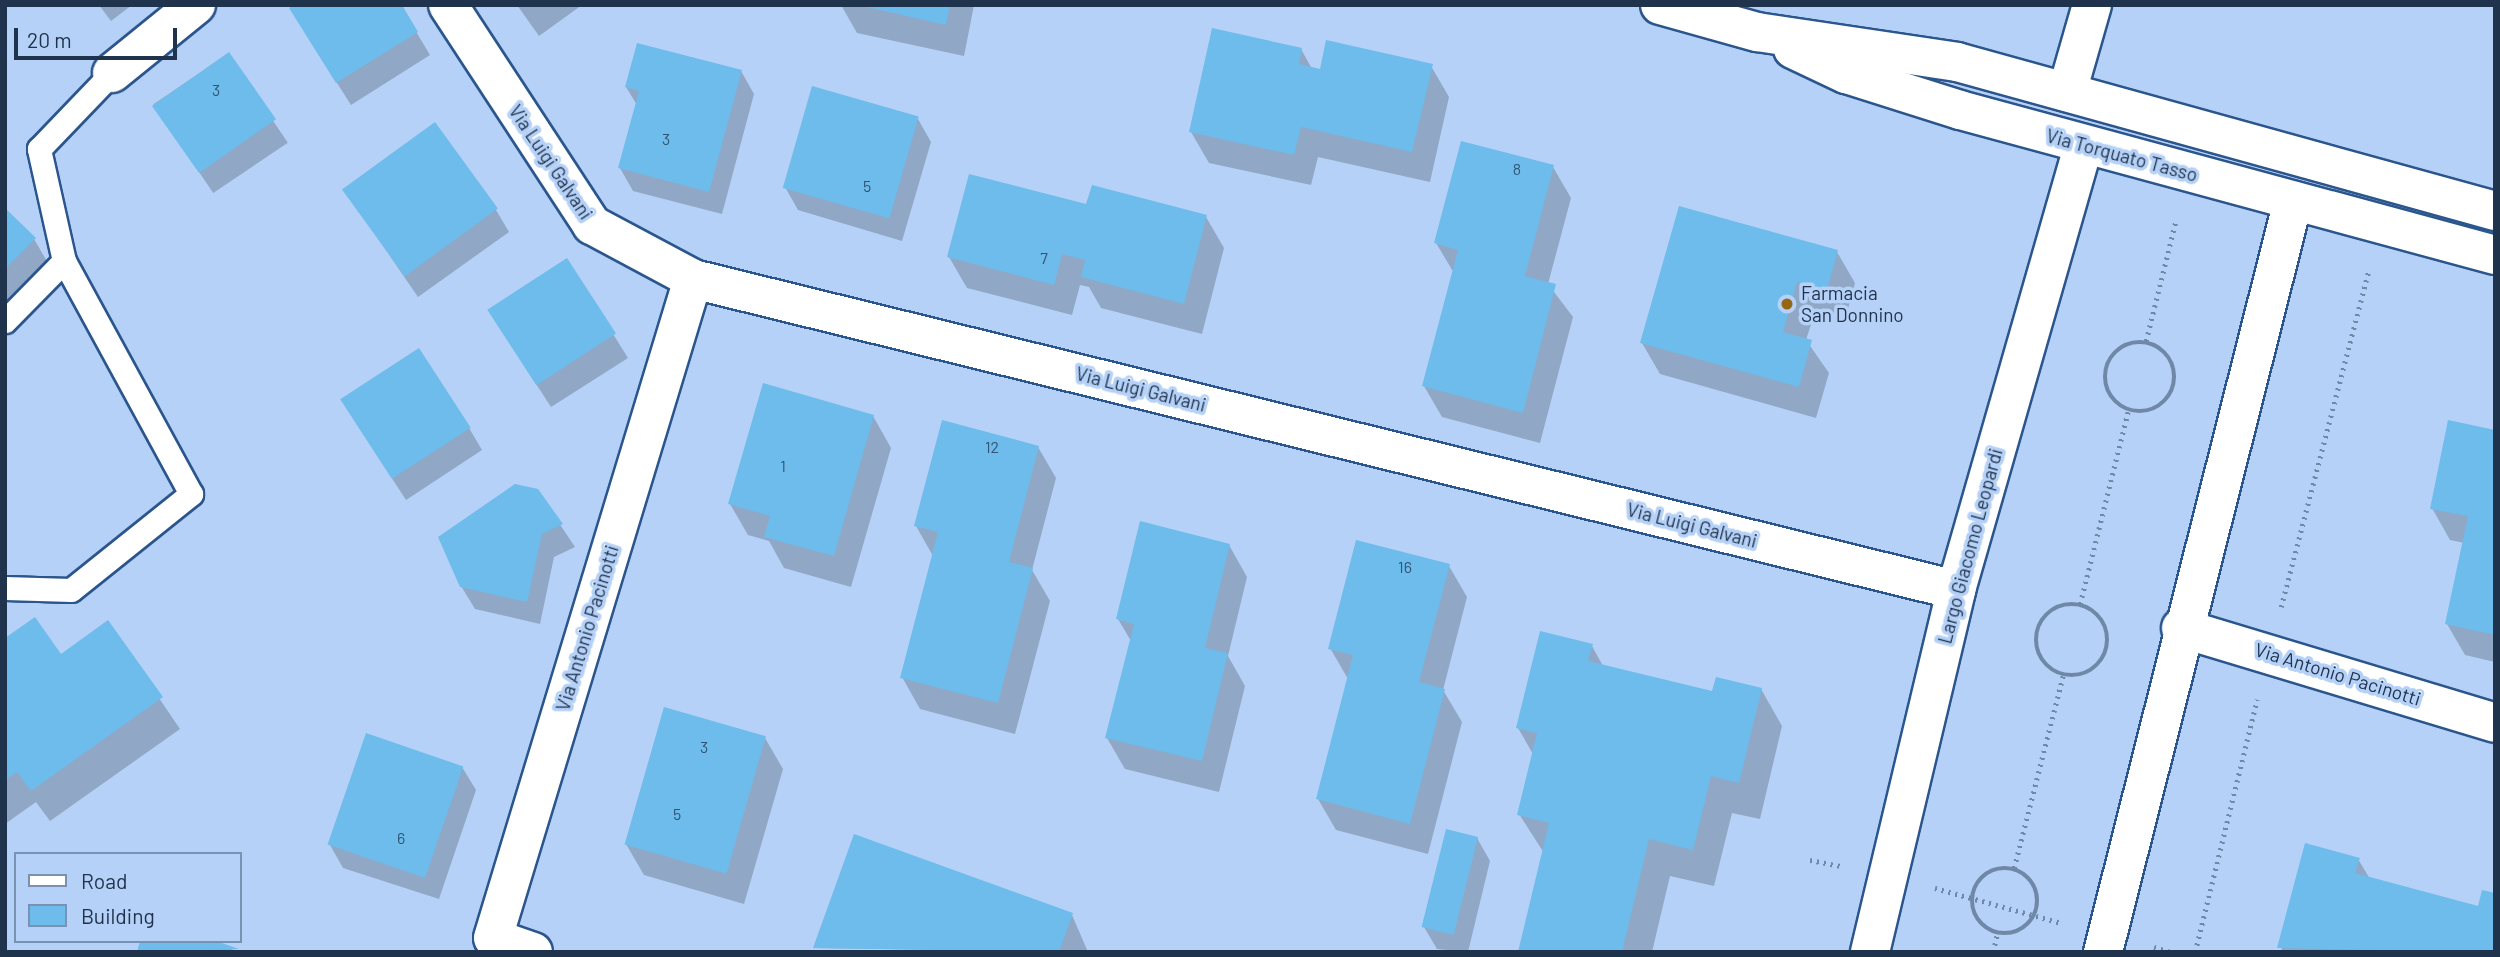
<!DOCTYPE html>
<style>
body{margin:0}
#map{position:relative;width:2500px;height:957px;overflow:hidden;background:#b5d1f7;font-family:Barlow,sans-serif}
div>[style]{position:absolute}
.shadow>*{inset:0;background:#0003;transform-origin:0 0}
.building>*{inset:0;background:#6dbceb;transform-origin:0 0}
.path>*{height:4.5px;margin-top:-2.25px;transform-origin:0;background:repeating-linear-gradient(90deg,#7088a8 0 2px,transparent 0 7px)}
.path>.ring{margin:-2.25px;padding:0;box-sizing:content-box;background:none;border:4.5px solid #7088a8;border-radius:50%}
.roads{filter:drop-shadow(2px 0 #2b568d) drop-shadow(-2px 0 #2b568d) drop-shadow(0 2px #2b568d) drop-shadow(0 -2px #2b568d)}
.lane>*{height:23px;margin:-11.5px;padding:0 11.5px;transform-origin:11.5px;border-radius:11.5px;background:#fff}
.street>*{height:38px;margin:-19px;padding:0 19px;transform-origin:19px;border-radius:19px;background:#fff}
.secondary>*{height:38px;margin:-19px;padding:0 19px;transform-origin:19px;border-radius:19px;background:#fff}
.dots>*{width:19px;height:19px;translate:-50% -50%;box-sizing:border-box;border:4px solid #b5d1f7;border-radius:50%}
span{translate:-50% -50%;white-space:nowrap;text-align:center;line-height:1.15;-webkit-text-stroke:7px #b5d1f7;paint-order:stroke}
.number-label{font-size:16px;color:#335574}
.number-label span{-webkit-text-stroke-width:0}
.street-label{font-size:19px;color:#20334c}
.poi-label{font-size:19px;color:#20334c}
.left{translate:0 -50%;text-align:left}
.frame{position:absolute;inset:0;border:7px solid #20334c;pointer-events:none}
.legend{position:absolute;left:14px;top:852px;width:228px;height:91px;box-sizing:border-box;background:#b5d1f7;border:2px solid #7992b3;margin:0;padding:9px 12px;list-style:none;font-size:21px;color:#20334c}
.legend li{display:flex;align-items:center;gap:14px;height:35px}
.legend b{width:35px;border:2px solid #7992b3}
.scale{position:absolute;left:14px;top:28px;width:163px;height:32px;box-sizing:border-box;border:4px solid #20334c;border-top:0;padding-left:9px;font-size:21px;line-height:24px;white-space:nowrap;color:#20334c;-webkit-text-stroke:5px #b5d1f7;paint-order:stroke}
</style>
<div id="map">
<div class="shadow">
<i style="clip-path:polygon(99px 5px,132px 5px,111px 21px)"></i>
<i style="clip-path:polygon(400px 5px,430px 55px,351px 105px,304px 31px)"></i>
<i style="clip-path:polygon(517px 5px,582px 5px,539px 36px)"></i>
<i style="clip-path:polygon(841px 5px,974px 5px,964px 56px,857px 33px)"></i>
<i style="clip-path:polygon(1301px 49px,1312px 69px,1321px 71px,1431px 66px,1449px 97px,1430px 182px,1318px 157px,1311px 185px,1209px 163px,1191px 132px)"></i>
<i style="left:228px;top:54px;width:107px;height:90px;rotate:56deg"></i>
<i style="clip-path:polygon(741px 71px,754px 94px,722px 214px,633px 191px,620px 168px,637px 105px,626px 87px)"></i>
<i style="clip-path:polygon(918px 119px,931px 142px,902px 241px,798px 210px,785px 187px)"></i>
<i style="clip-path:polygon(1553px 167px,1571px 198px,1548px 284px,1573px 317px,1540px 443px,1442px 417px,1424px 386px,1454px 273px,1436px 243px)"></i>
<i style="clip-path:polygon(344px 189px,496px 210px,509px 232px,418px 297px)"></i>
<i style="clip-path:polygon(1088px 206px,1206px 217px,1224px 248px,1202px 334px,1101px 308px,1089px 287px,1080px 285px,1072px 315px,967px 288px,949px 257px)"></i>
<i style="clip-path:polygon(5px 211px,34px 239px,52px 270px,5px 318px)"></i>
<i style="clip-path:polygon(1837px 252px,1855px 283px,1845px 320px,1815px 312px,1806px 340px,1829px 373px,1816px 418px,1660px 374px,1642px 343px)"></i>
<i style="clip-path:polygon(567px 260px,628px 358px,551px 407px,503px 333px)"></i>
<i style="clip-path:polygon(873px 416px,891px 448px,851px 587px,784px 568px,769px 541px,748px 535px,730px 504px)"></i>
<i style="clip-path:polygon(356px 423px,469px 428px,482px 450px,406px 500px)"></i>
<i style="clip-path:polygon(2495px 432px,2495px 662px,2465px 655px,2447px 624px,2465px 543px,2450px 540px,2432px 508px)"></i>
<i style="clip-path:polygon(1038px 447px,1056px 478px,1032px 570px,1050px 601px,1015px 734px,920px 709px,902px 677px,933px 556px,916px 526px)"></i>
<i style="clip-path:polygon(537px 490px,575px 547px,554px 557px,540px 624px,475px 609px,461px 586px)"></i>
<i style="clip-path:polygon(1229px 545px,1247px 577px,1228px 656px,1245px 686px,1219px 792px,1125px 769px,1107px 738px,1131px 641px,1118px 619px)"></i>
<i style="clip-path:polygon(1449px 566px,1467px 597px,1443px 690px,1462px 722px,1428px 854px,1336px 830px,1318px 799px,1348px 679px,1330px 648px)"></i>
<i style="clip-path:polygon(108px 623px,180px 729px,50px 821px,36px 802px,5px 824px,5px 640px,61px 656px)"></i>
<i style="clip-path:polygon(1592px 646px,1603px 666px,1714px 693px,1761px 689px,1782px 726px,1760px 819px,1732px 813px,1714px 886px,1670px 876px,1652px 952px,1520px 952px,1544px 853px,1519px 814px,1533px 754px,1518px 728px)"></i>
<i style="clip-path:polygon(765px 738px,783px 769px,744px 904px,644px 875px,626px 844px)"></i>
<i style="clip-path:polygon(462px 767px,476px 790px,439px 899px,343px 868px,330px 845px)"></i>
<i style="clip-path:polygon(1477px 838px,1490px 861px,1468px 952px,1437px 949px,1424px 927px)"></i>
<i style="clip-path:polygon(2306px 845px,2358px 859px,2370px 879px,2479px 909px,2495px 952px,2281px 952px)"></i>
<i style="clip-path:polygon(1072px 915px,1088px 952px,815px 948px)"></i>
<i style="clip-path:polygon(211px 941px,239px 952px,139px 952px)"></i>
</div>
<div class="building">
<i style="clip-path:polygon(294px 5px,402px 5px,418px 32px,336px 83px,289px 8px)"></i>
<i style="clip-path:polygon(858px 5px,950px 5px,946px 25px)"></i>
<i style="clip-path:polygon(1212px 28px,1302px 48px,1299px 64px,1320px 69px,1326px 40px,1433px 64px,1412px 152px,1301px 127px,1294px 155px,1189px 132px)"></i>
<i style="clip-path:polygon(637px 43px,742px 70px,709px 192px,618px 168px,639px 91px,625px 87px)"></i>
<i style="left:229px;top:52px;width:82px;height:94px;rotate:55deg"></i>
<i style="left:812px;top:86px;width:111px;height:106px;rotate:16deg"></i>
<i style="left:435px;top:122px;width:107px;height:115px;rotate:54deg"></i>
<i style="clip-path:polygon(1461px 141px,1554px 165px,1525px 276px,1556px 284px,1523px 413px,1422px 386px,1458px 250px,1434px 243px)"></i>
<i style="clip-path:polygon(969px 174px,1086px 204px,1092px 185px,1207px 215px,1184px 304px,1081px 277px,1085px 260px,1062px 254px,1054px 285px,947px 257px)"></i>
<i style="clip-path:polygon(1679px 206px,1838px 250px,1827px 290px,1797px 282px,1783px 332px,1812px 340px,1799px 387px,1640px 343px)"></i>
<i style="clip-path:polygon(5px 208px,36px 238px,5px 269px)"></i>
<i style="left:567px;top:258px;width:90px;height:95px;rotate:57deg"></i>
<i style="left:419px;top:348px;width:95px;height:94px;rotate:57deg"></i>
<i style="clip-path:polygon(763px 383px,874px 415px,834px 556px,764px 537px,770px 516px,728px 504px)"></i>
<i style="clip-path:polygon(942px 420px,1039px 446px,1009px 562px,1033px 568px,998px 703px,900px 678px,938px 532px,914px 526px)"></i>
<i style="clip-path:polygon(2448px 420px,2495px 430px,2495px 635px,2445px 624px,2468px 516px,2430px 509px)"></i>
<i style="clip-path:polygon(515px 484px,538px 489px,563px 524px,542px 534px,527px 602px,460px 587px,438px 537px)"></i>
<i style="clip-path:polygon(1140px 521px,1230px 544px,1205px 648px,1228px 653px,1202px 761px,1105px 738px,1134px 624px,1116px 619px)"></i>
<i style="clip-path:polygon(1356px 540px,1450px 564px,1419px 682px,1445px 689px,1410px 824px,1316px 799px,1353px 655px,1328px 649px)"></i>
<i style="clip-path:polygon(35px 617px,61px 654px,108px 620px,163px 697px,31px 791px,17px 772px,5px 780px,5px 638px)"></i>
<i style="clip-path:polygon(1540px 631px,1593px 644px,1588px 661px,1712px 691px,1716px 677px,1762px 688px,1739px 783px,1711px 776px,1693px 850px,1649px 839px,1622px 952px,1518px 952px,1549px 823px,1517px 815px,1537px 733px,1516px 728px)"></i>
<i style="left:664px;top:707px;width:106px;height:143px;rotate:16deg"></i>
<i style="left:366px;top:733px;width:103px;height:118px;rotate:19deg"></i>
<i style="left:1446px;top:829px;width:33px;height:101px;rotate:14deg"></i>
<i style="clip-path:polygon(854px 834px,1073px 913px,1059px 952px,813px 948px)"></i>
<i style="clip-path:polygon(2305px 843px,2360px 858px,2355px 873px,2478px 906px,2482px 890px,2495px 893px,2495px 952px,2277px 948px)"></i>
<i style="clip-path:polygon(140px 941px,216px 941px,239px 949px,137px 952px)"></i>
</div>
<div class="path">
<i style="left:2146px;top:341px;width:125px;rotate:-76.1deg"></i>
<i class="ring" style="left:2105px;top:342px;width:65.5px;height:65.5px"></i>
<i style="left:2080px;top:604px;width:199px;rotate:-76deg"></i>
<i class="ring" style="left:2036px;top:604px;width:67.5px;height:67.5px"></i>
<i style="left:2281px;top:607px;width:348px;rotate:-75.4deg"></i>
<i style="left:1810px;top:860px;width:32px;rotate:11deg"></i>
<i class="ring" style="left:1972px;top:868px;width:61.5px;height:61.5px"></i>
<i style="left:2014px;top:868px;width:198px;rotate:-75.7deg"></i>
<i style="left:1935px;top:888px;width:131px;rotate:15.5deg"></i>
<i style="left:2154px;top:947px;width:17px;rotate:17deg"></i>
<i style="left:1993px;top:952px;width:18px;rotate:-77deg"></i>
<i style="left:2195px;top:952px;width:260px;rotate:-76.2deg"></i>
</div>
<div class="roads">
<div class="lane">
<i style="left:5px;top:321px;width:84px;rotate:-45.5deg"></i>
<i style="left:5px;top:588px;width:66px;rotate:1.7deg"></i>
<i style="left:71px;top:590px;width:154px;rotate:-38.7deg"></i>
<i style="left:191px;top:494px;width:265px;rotate:-118.6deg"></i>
<i style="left:64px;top:261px;width:115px;rotate:-102.6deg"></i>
<i style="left:39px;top:149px;width:105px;rotate:-46.2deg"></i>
</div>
<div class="street">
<i style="left:448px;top:5px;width:263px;rotate:56.8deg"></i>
<i style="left:592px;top:225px;width:115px;rotate:28.1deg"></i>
<i style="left:693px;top:279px;width:1301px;rotate:13.83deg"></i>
<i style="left:112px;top:73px;width:108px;rotate:-39deg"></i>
<i style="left:2067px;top:92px;width:91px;rotate:-74deg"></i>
<i style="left:2181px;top:628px;width:328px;rotate:16.8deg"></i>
<i style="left:533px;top:952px;width:42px;rotate:-160.7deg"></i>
<i style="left:493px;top:938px;width:689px;rotate:-73.12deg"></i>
<i style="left:1870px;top:952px;width:372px;rotate:-76.6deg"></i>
<i style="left:1956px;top:590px;width:463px;rotate:-74deg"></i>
<i style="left:2103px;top:952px;width:775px;rotate:-75.8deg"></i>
</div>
<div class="secondary">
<i style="left:1660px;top:5px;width:101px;rotate:15.6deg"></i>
<i style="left:1757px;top:32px;width:202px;rotate:8.5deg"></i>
<i style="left:1957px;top:62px;width:558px;rotate:15.48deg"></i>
<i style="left:1793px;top:49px;width:59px;rotate:25.3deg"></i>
<i style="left:1846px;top:74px;width:120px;rotate:17.5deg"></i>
<i style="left:1960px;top:110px;width:554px;rotate:15.16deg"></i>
</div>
</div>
<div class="dots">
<i style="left:1787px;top:304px;background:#956715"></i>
</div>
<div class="number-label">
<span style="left:216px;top:90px">3</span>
<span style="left:666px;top:139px">3</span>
<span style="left:1517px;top:169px">8</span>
<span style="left:867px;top:186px">5</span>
<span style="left:1044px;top:258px">7</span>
<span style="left:992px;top:447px">12</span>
<span style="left:783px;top:466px">1</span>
<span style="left:1405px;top:567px">16</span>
<span style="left:704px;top:747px">3</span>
<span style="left:677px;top:814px">5</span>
<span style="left:401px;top:838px">6</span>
</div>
<div class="street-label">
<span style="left:2122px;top:155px;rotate:15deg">Via Torquato Tasso</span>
<span style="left:551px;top:162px;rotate:56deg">Via Luigi Galvani</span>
<span style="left:1141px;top:389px;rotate:14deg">Via Luigi Galvani</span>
<span style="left:1692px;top:525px;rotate:14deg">Via Luigi Galvani</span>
<span style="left:1970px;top:546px;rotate:-75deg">Largo Giacomo Leopardi</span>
<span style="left:587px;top:628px;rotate:-73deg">Via Antonio Pacinotti</span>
<span style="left:2338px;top:674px;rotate:17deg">Via Antonio Pacinotti</span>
</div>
<div class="poi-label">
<span class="left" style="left:1801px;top:304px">Farmacia<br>San Donnino</span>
</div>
<div class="frame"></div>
<ul class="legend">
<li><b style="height:9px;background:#fff"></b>Road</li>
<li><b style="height:19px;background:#6dbceb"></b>Building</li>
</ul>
<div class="scale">20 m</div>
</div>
